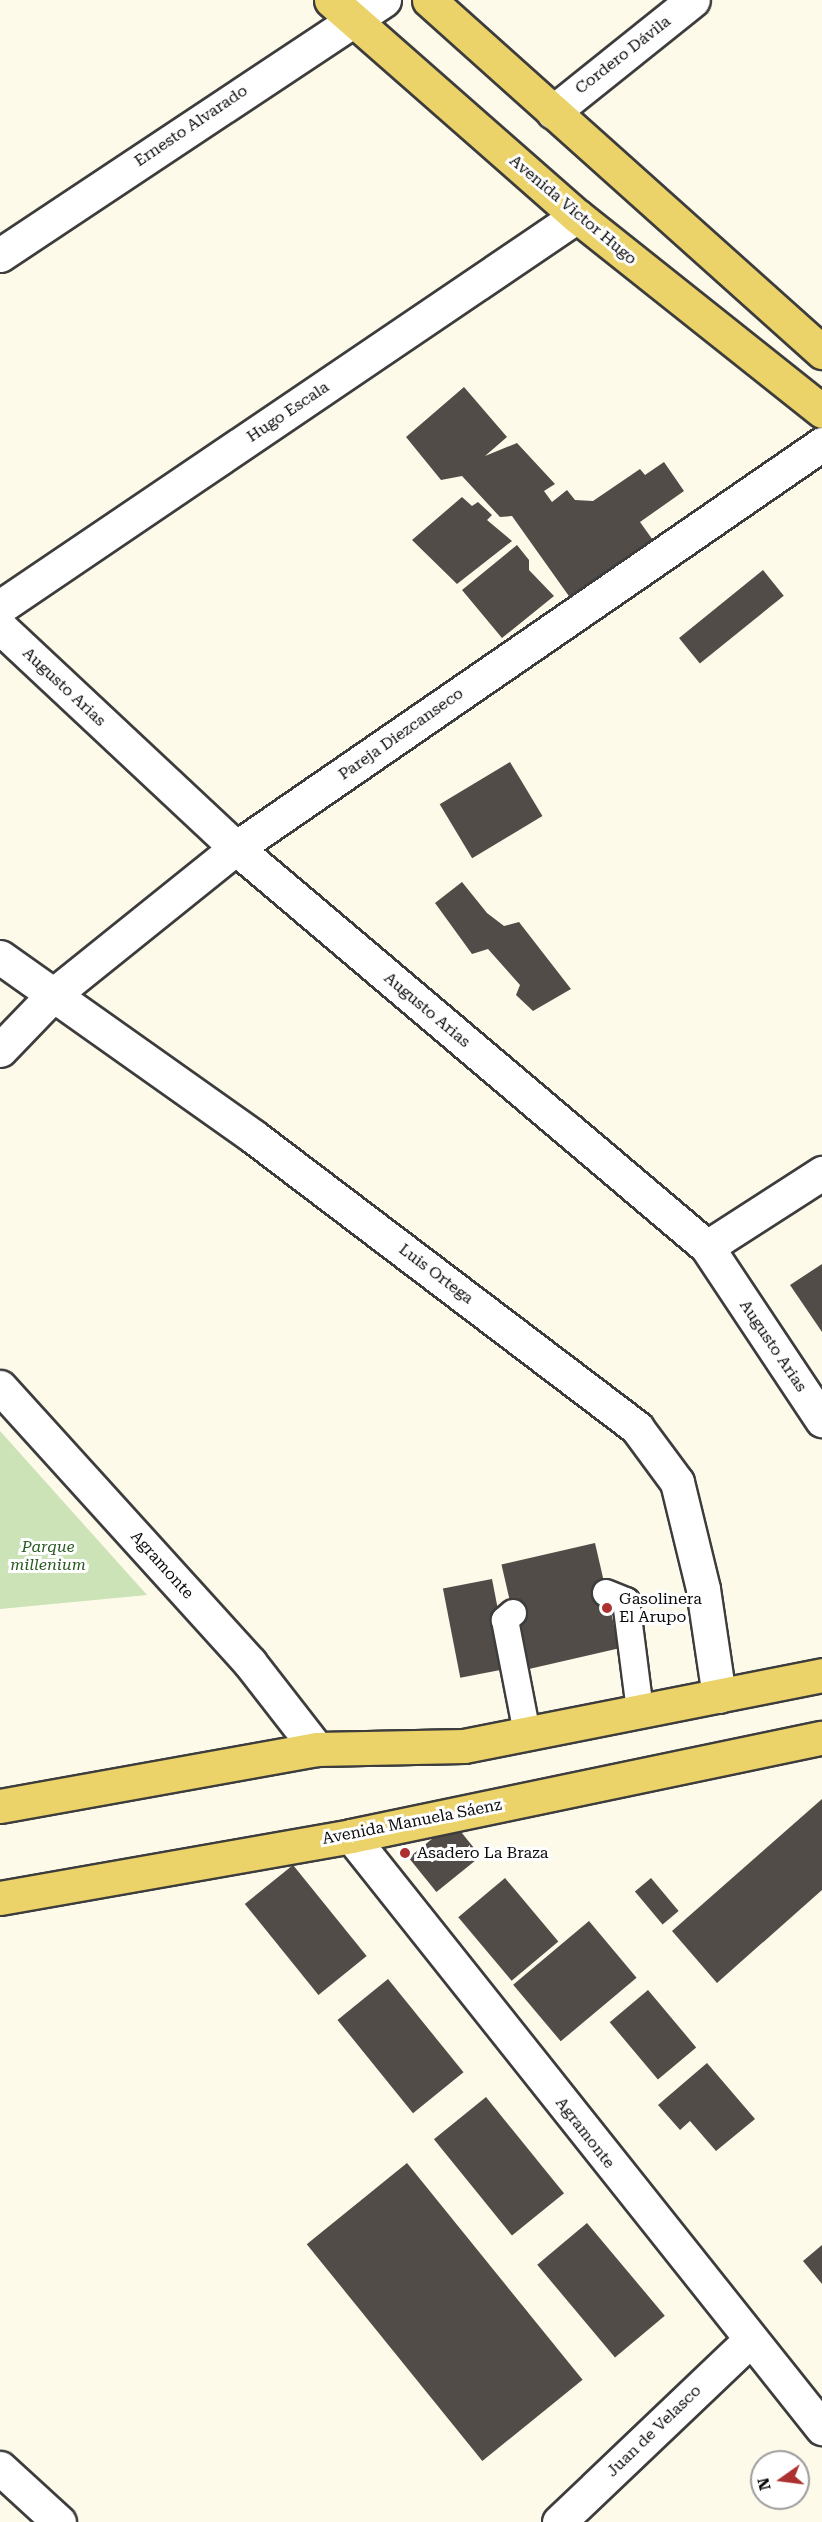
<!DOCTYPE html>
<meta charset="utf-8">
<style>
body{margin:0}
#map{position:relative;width:822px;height:2522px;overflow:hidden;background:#fdfae9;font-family:"Roboto Serif",serif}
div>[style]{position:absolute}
.green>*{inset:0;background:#cbe3b7}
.building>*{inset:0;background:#514c48;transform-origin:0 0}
.roads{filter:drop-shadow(2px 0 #3d3d3d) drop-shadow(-2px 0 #3d3d3d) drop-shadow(0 2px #3d3d3d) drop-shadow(0 -2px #3d3d3d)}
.service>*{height:26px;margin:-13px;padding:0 13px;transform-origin:13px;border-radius:13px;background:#fff}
.minor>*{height:33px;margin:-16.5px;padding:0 16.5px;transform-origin:16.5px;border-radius:16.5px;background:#fff}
.primary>*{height:33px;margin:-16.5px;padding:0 16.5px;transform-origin:16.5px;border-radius:16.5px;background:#ebd36a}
.dots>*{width:16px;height:16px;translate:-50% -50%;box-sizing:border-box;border:3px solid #fff;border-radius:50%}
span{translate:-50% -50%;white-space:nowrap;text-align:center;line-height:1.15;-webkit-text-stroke:6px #fff;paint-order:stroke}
.street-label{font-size:16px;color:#0a0a0a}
.park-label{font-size:16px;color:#2a5a22;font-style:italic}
.poi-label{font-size:16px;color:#0a0a0a}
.left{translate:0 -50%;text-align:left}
.north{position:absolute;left:750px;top:2450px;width:60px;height:60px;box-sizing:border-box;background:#fff;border:2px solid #9d9d9d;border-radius:50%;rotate:256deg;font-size:16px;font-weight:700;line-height:24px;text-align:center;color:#0a0a0a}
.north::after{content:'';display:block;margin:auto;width:21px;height:27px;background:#ac3130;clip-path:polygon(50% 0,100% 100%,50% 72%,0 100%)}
</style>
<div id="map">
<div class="green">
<i style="clip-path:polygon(0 1431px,147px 1595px,0 1609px)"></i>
</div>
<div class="building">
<i style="clip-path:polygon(464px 387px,507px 437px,485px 456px,517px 443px,555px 484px,544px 491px,552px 502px,567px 490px,575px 500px,593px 501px,640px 469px,645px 475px,664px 462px,684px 491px,640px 522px,660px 550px,571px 599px,512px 516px,500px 517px,462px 476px,441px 480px,406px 437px)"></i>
<i style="clip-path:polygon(462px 497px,472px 506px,478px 502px,492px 515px,487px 520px,512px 541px,457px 584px,412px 540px)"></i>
<i style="clip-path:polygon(517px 545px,529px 560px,529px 570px,554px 596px,502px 638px,462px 590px)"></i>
<i style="left:763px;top:570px;width:33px;height:108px;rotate:51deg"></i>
<i style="left:510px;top:762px;width:63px;height:82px;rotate:59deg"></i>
<i style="clip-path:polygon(462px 882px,487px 913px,504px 926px,519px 922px,571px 989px,533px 1011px,516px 995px,520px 985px,488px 949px,472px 954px,435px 903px)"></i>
<i style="clip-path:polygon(822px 1264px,822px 1332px,790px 1285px)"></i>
<i style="left:595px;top:1543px;width:108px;height:96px;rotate:77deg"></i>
<i style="left:492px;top:1579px;width:91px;height:50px;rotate:79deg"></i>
<i style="clip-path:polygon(822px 1799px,822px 1890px,717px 1983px,672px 1931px)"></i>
<i style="left:453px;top:1822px;width:44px;height:57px;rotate:51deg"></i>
<i style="left:293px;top:1865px;width:117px;height:62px;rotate:51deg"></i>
<i style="left:505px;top:1878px;width:83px;height:61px;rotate:50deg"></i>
<i style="left:651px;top:1878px;width:43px;height:21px;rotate:50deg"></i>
<i style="left:589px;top:1921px;width:74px;height:99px;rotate:50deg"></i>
<i style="left:388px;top:1979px;width:120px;height:65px;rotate:51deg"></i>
<i style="left:648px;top:1990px;width:75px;height:50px;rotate:50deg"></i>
<i style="clip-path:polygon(707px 2063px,755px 2119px,716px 2151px,690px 2121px,680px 2130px,658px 2105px)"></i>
<i style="left:486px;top:2097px;width:124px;height:67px;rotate:51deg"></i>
<i style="left:407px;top:2163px;width:279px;height:129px;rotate:51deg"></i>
<i style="left:587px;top:2223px;width:121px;height:65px;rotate:50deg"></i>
<i style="clip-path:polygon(822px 2245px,822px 2284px,803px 2261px)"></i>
</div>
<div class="roads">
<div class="service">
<i style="left:606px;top:1593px;width:22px;rotate:22deg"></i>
<i style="left:626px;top:1601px;width:111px;rotate:82.7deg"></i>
<i style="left:513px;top:1613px;width:11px;rotate:139deg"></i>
<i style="left:505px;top:1620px;width:115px;rotate:79deg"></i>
</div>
<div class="minor">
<i style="left:553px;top:112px;width:179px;rotate:-38.7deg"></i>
<i style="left:0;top:255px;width:461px;rotate:-33.6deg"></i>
<i style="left:0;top:607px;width:697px;rotate:-34.12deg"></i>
<i style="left:0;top:627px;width:323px;rotate:43.1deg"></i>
<i style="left:236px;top:848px;width:617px;rotate:40.27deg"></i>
<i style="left:707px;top:1247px;width:208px;rotate:56.4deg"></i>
<i style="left:0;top:957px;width:311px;rotate:35.3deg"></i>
<i style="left:254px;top:1137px;width:481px;rotate:37.2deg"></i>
<i style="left:637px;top:1428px;width:67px;rotate:53.5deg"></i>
<i style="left:677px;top:1482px;width:110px;rotate:76.3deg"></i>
<i style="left:703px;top:1589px;width:108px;rotate:81.5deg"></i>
<i style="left:0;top:1050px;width:76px;rotate:-46.1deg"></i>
<i style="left:53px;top:995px;width:235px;rotate:-38.8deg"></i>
<i style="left:236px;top:848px;width:712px;rotate:-34.58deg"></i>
<i style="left:707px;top:1247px;width:137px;rotate:-32.8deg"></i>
<i style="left:0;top:1387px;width:372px;rotate:47.8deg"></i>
<i style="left:250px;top:1663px;width:109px;rotate:52.1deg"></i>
<i style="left:351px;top:1836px;width:757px;rotate:51.49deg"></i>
<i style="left:0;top:2468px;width:80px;rotate:42.5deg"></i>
<i style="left:559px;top:2522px;width:262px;rotate:-43.6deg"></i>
</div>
<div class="primary">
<i style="left:331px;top:0;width:327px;rotate:41.3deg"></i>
<i style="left:577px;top:216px;width:313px;rotate:38.5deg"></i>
<i style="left:429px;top:0;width:528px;rotate:41.85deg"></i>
<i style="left:0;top:1806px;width:322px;rotate:-10.2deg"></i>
<i style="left:317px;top:1749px;width:147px;rotate:-1.2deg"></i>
<i style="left:464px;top:1746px;width:365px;rotate:-11.2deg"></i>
<i style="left:0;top:1898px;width:356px;rotate:-10deg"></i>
<i style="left:351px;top:1836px;width:481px;rotate:-11.8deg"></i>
</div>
</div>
<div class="dots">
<i style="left:607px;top:1608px;background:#ac3130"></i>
<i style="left:405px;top:1853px;background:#ac3130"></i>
</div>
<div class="street-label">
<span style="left:623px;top:55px;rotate:-38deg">Cordero Dávila</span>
<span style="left:191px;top:126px;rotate:-34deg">Ernesto Alvarado</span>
<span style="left:573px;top:210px;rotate:40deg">Avenida Victor Hugo</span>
<span style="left:288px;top:412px;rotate:-34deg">Hugo Escala</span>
<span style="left:64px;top:687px;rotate:43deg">Augusto Arias</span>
<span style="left:401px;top:734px;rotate:-35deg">Pareja Diezcanseco</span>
<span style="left:427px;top:1010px;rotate:40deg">Augusto Arias</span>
<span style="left:436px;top:1274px;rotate:37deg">Luis Ortega</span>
<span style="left:773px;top:1346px;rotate:56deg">Augusto Arias</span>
<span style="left:162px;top:1565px;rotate:48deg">Agramonte</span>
<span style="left:412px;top:1822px;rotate:-11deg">Avenida Manuela Sáenz</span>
<span style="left:585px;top:2133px;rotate:52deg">Agramonte</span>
<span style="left:654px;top:2431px;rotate:-44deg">Juan de Velasco</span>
</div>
<div class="park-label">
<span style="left:48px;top:1556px">Parque<br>millenium</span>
</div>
<div class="poi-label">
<span class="left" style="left:619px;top:1608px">Gasolinera<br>El Arupo</span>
<span class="left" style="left:417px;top:1853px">Asadero La Braza</span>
</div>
<div class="north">N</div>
</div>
